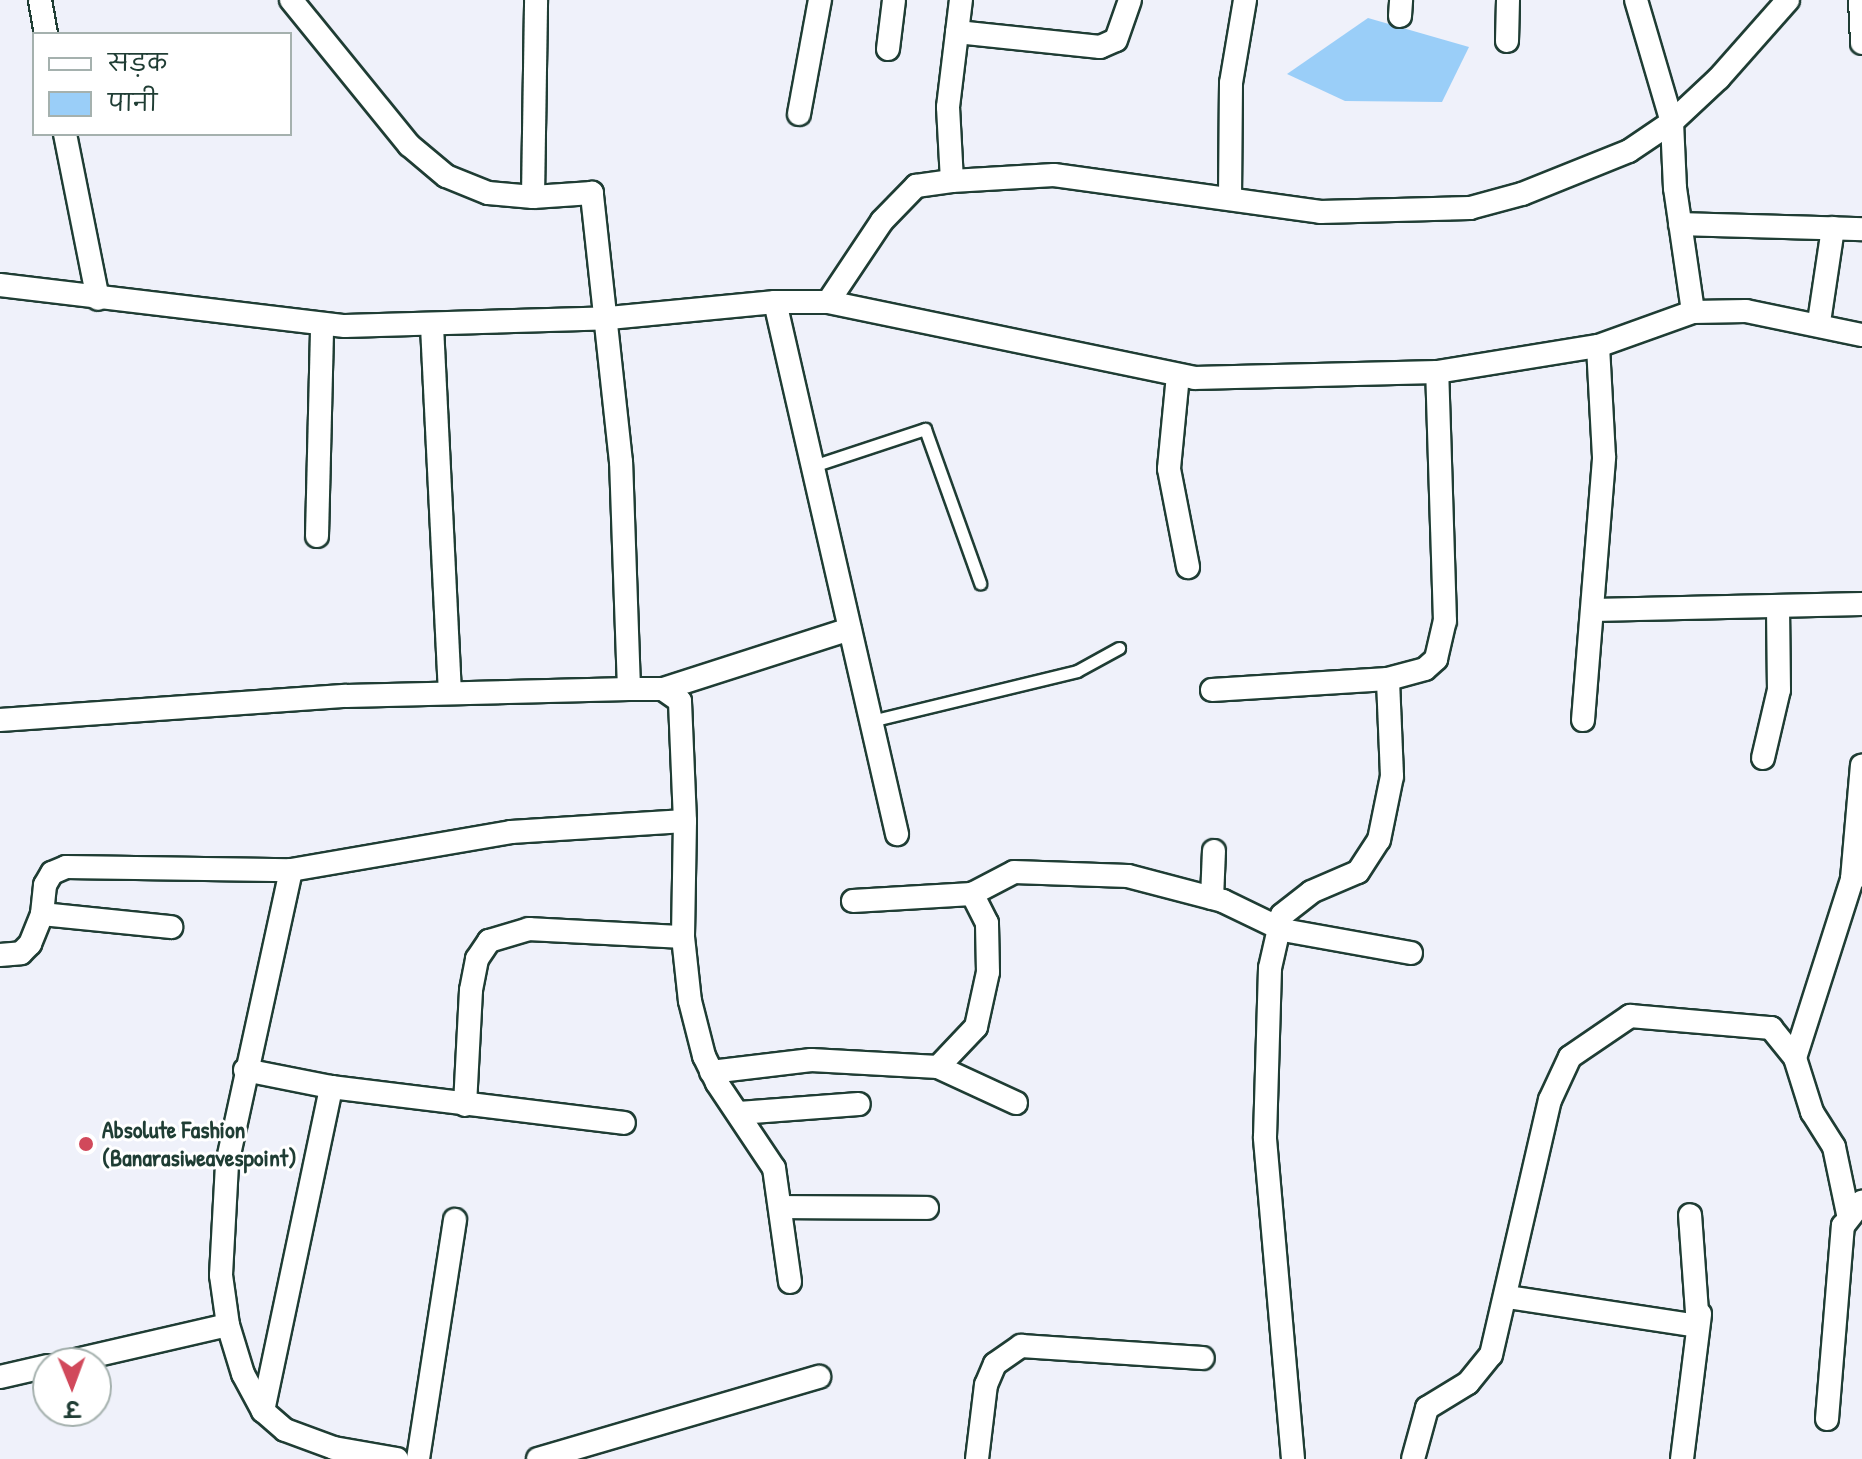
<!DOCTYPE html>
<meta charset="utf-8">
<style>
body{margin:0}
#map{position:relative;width:1862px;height:1459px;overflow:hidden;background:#eff1fa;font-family:"Patrick Hand","Playpen Sans Deva",sans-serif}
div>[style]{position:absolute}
.water>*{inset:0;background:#9acef8}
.roads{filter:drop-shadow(2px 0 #1f3d34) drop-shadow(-2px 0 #1f3d34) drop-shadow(0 2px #1f3d34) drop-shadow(0 -2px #1f3d34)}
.service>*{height:11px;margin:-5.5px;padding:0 5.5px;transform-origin:5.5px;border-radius:5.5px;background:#fff}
.minor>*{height:22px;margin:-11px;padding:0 11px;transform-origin:11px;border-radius:11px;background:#fff}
.dots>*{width:22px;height:22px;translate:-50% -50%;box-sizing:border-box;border:4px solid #fff;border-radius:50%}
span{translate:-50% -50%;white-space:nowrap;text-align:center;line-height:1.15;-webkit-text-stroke:6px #fff;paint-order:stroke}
.poi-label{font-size:24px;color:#1f3d34;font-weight:700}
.left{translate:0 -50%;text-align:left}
.legend{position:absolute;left:32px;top:32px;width:260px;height:104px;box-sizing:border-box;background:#fff;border:2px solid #a5b1ae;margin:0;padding:10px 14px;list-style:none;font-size:24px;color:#1f3d34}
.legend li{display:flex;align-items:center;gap:16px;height:40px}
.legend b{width:40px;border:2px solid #a5b1ae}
.north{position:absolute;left:32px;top:1347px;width:80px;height:80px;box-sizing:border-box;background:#fff;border:2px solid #a5b1ae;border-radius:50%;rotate:179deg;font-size:22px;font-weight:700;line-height:32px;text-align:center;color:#1f3d34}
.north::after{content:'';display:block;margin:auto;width:28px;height:36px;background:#d1495b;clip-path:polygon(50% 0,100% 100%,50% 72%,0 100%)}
</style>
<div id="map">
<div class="water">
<i style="clip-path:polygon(1368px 18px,1469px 47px,1442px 102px,1345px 101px,1287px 74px)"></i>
</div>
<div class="roads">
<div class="service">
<i style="left:813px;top:466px;width:118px;rotate:-18.3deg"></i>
<i style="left:925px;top:429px;width:164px;rotate:70.3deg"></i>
<i style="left:871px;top:721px;width:212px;rotate:-13.6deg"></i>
<i style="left:1077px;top:671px;width:48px;rotate:-28.7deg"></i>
</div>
<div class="minor">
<i style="left:40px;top:0;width:35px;rotate:80deg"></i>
<i style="left:1636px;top:0;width:127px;rotate:73.6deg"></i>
<i style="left:1672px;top:122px;width:66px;rotate:87.4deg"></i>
<i style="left:1675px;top:188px;width:125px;rotate:81.7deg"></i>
<i style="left:1860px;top:0;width:43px;rotate:87.3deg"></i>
<i style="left:1400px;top:16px;width:16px;rotate:-86deg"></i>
<i style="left:957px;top:32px;width:144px;rotate:6deg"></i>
<i style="left:1100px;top:47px;width:17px;rotate:-24deg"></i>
<i style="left:1116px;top:40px;width:42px;rotate:-70.7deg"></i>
<i style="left:1507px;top:41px;width:41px;rotate:-88.6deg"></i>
<i style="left:888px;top:49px;width:49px;rotate:-83deg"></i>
<i style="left:799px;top:114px;width:116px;rotate:-79.6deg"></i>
<i style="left:65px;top:134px;width:168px;rotate:78.7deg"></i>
<i style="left:952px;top:181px;width:102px;rotate:-3.4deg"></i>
<i style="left:1054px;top:175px;width:269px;rotate:7.9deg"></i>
<i style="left:1320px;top:212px;width:150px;rotate:-1.5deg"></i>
<i style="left:1470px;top:208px;width:54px;rotate:-15.1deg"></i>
<i style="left:1522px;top:194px;width:115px;rotate:-21.9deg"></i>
<i style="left:1629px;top:151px;width:52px;rotate:-34deg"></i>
<i style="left:1672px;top:122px;width:64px;rotate:-43.1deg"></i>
<i style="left:1719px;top:78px;width:104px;rotate:-48.5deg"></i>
<i style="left:533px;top:197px;width:197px;rotate:-89.1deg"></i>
<i style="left:1230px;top:198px;width:115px;rotate:-89.5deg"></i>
<i style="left:1231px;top:83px;width:84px;rotate:-80.4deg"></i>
<i style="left:1680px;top:224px;width:182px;rotate:1.6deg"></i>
<i style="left:0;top:285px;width:347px;rotate:6.8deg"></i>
<i style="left:345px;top:326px;width:264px;rotate:-1.7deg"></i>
<i style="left:609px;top:318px;width:167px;rotate:-5.5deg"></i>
<i style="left:775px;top:302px;width:53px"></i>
<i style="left:828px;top:302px;width:374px;rotate:11.7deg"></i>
<i style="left:1194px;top:378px;width:243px;rotate:-1.4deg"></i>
<i style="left:1437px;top:372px;width:163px;rotate:-9.2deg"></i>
<i style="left:1598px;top:346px;width:101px;rotate:-19.7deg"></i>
<i style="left:1693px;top:312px;width:53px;rotate:-1.1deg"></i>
<i style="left:1746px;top:311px;width:118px;rotate:11.7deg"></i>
<i style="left:775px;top:302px;width:546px;rotate:77.08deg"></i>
<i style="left:828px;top:302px;width:97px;rotate:-56.3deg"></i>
<i style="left:882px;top:221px;width:49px;rotate:-45.8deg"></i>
<i style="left:916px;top:186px;width:36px;rotate:-8deg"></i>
<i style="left:952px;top:181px;width:74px;rotate:-93.1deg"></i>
<i style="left:948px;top:107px;width:108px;rotate:-83.1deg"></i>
<i style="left:1819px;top:322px;width:95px;rotate:-81.5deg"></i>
<i style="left:432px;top:326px;width:367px;rotate:87.2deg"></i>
<i style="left:1178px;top:375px;width:94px;rotate:95.5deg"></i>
<i style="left:1169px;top:469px;width:100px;rotate:79deg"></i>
<i style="left:317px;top:536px;width:211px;rotate:-88.6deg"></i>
<i style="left:1593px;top:610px;width:269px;rotate:-1.3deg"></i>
<i style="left:663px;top:689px;width:196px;rotate:-17.8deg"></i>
<i style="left:1212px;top:690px;width:176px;rotate:-3.6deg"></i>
<i style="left:1388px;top:679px;width:38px;rotate:-15deg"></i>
<i style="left:1425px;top:669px;width:15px;rotate:-42deg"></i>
<i style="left:1436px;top:659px;width:39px;rotate:-77deg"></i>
<i style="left:1445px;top:621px;width:249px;rotate:-91.8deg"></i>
<i style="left:0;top:720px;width:347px;rotate:-4deg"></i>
<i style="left:346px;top:696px;width:283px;rotate:-1.4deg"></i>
<i style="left:629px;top:689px;width:227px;rotate:-92deg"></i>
<i style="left:621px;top:462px;width:271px;rotate:-96.2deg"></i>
<i style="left:592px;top:193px;width:59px;rotate:176.1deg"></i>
<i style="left:533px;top:197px;width:45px;rotate:-174.9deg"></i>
<i style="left:488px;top:193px;width:45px;rotate:-158deg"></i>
<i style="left:446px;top:176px;width:48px;rotate:-140deg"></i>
<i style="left:409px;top:145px;width:187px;rotate:-129.1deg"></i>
<i style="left:1583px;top:720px;width:264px;rotate:-85.4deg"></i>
<i style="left:1604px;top:457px;width:111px;rotate:-93.1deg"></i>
<i style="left:1763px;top:758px;width:70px;rotate:-76.8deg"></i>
<i style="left:1779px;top:690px;width:84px;rotate:-90.7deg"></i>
<i style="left:685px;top:821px;width:116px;rotate:91deg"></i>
<i style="left:683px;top:937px;width:64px;rotate:83.8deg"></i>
<i style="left:690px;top:1001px;width:57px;rotate:75.7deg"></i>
<i style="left:704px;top:1056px;width:30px;rotate:64deg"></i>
<i style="left:717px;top:1083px;width:102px;rotate:56.2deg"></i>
<i style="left:774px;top:1168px;width:115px;rotate:82deg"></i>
<i style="left:1852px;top:879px;width:114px;rotate:-85deg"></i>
<i style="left:1212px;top:898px;width:47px;rotate:-87.6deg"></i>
<i style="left:853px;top:901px;width:119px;rotate:-3.4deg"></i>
<i style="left:972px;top:894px;width:47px;rotate:-27.6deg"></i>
<i style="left:1014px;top:872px;width:114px;rotate:2deg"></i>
<i style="left:1128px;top:876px;width:98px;rotate:14.7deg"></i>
<i style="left:1223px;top:901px;width:67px;rotate:25.8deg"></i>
<i style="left:1283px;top:930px;width:130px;rotate:10.2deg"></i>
<i style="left:42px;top:914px;width:130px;rotate:5.8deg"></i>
<i style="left:0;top:955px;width:21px;rotate:-5deg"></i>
<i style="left:21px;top:953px;width:13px;rotate:-45deg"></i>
<i style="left:30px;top:944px;width:32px;rotate:-68deg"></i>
<i style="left:42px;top:914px;width:29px;rotate:-84deg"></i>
<i style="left:45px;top:885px;width:14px;rotate:-60deg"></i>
<i style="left:52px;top:873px;width:15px;rotate:-23deg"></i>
<i style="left:66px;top:867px;width:225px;rotate:0.8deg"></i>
<i style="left:1795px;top:1058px;width:188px;rotate:-72.3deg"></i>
<i style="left:1852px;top:879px;width:11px;rotate:-27deg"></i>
<i style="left:938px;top:1067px;width:55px;rotate:-46.5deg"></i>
<i style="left:976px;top:1027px;width:56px;rotate:-77.7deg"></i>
<i style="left:988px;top:972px;width:49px;rotate:-91.2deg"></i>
<i style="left:987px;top:923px;width:33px;rotate:-117deg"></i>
<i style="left:245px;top:1070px;width:88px;rotate:11.2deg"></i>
<i style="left:331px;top:1087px;width:295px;rotate:7deg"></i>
<i style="left:711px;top:1072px;width:101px;rotate:-6.8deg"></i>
<i style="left:811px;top:1060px;width:127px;rotate:3.2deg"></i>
<i style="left:938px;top:1067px;width:86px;rotate:24.8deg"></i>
<i style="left:465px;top:1105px;width:115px;rotate:-87deg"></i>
<i style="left:471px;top:990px;width:32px;rotate:-79deg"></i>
<i style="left:477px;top:959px;width:22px;rotate:-56deg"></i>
<i style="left:489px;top:941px;width:42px;rotate:-16.7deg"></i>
<i style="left:529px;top:929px;width:154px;rotate:3deg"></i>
<i style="left:739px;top:1113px;width:120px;rotate:-4.3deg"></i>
<i style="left:783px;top:1207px;width:144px;rotate:0.4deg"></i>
<i style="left:1508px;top:1297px;width:192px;rotate:8.7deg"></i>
<i style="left:1698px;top:1326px;width:111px;rotate:-94.1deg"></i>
<i style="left:63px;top:1363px;width:169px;rotate:-13deg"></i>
<i style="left:0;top:1377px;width:49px;rotate:-12.9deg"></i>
<i style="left:263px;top:1411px;width:331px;rotate:-78.1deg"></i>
<i style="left:1827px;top:1419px;width:194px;rotate:-85.3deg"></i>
<i style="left:1843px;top:1226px;width:31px;rotate:-52deg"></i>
<i style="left:397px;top:1459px;width:64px;rotate:-170.1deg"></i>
<i style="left:334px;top:1448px;width:52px;rotate:-159.8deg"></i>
<i style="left:285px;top:1430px;width:29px;rotate:-139deg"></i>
<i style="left:263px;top:1411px;width:42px;rotate:-118.4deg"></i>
<i style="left:243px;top:1374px;width:51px;rotate:-107deg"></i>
<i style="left:228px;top:1325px;width:50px;rotate:-98deg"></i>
<i style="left:221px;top:1275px;width:111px;rotate:-86.9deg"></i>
<i style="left:227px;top:1164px;width:301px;rotate:-77.7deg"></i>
<i style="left:291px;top:870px;width:223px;rotate:-9.8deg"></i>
<i style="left:511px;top:832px;width:174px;rotate:-3.6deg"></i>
<i style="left:685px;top:821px;width:120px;rotate:-92.4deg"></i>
<i style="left:680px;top:701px;width:21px;rotate:-145deg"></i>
<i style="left:663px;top:689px;width:34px;rotate:180deg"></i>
<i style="left:418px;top:1459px;width:242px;rotate:-81.2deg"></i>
<i style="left:538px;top:1459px;width:293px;rotate:-16.3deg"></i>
<i style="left:977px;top:1459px;width:75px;rotate:-83.1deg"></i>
<i style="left:986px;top:1385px;width:23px;rotate:-67deg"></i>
<i style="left:995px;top:1364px;width:32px;rotate:-35deg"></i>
<i style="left:1021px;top:1346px;width:182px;rotate:3.8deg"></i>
<i style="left:1293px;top:1459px;width:323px;rotate:-95deg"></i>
<i style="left:1265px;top:1137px;width:169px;rotate:-88.3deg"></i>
<i style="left:1270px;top:968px;width:54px;rotate:-77.2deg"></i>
<i style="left:1282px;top:915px;width:37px;rotate:-38deg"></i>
<i style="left:1311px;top:892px;width:51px;rotate:-23.1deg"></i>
<i style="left:1358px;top:872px;width:38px;rotate:-57deg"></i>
<i style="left:1379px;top:840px;width:65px;rotate:-78.5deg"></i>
<i style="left:1392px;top:776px;width:97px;rotate:-92.4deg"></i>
<i style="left:1413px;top:1459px;width:53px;rotate:-74.6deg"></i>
<i style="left:1427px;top:1408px;width:48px;rotate:-31.4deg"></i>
<i style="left:1468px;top:1383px;width:36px;rotate:-51deg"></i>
<i style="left:1491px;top:1355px;width:262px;rotate:-77deg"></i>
<i style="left:1550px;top:1100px;width:47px;rotate:-65.1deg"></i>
<i style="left:1570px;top:1057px;width:73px;rotate:-34.3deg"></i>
<i style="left:1630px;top:1016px;width:142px;rotate:4.9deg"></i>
<i style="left:1771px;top:1028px;width:38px;rotate:51deg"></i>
<i style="left:1795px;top:1058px;width:57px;rotate:72.5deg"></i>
<i style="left:1812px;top:1112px;width:41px;rotate:57.8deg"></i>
<i style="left:1834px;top:1147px;width:68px;rotate:78.2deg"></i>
<i style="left:1682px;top:1459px;width:146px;rotate:-82.9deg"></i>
</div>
</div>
<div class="dots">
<i style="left:86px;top:1144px;background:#d1495b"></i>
</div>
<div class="poi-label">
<span class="left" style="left:102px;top:1144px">Absolute Fashion<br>(Banarasiweavespoint)</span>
</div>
<ul class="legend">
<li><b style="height:10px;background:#fff"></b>सड़क</li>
<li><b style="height:22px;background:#9acef8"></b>पानी</li>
</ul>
<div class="north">उ</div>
</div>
